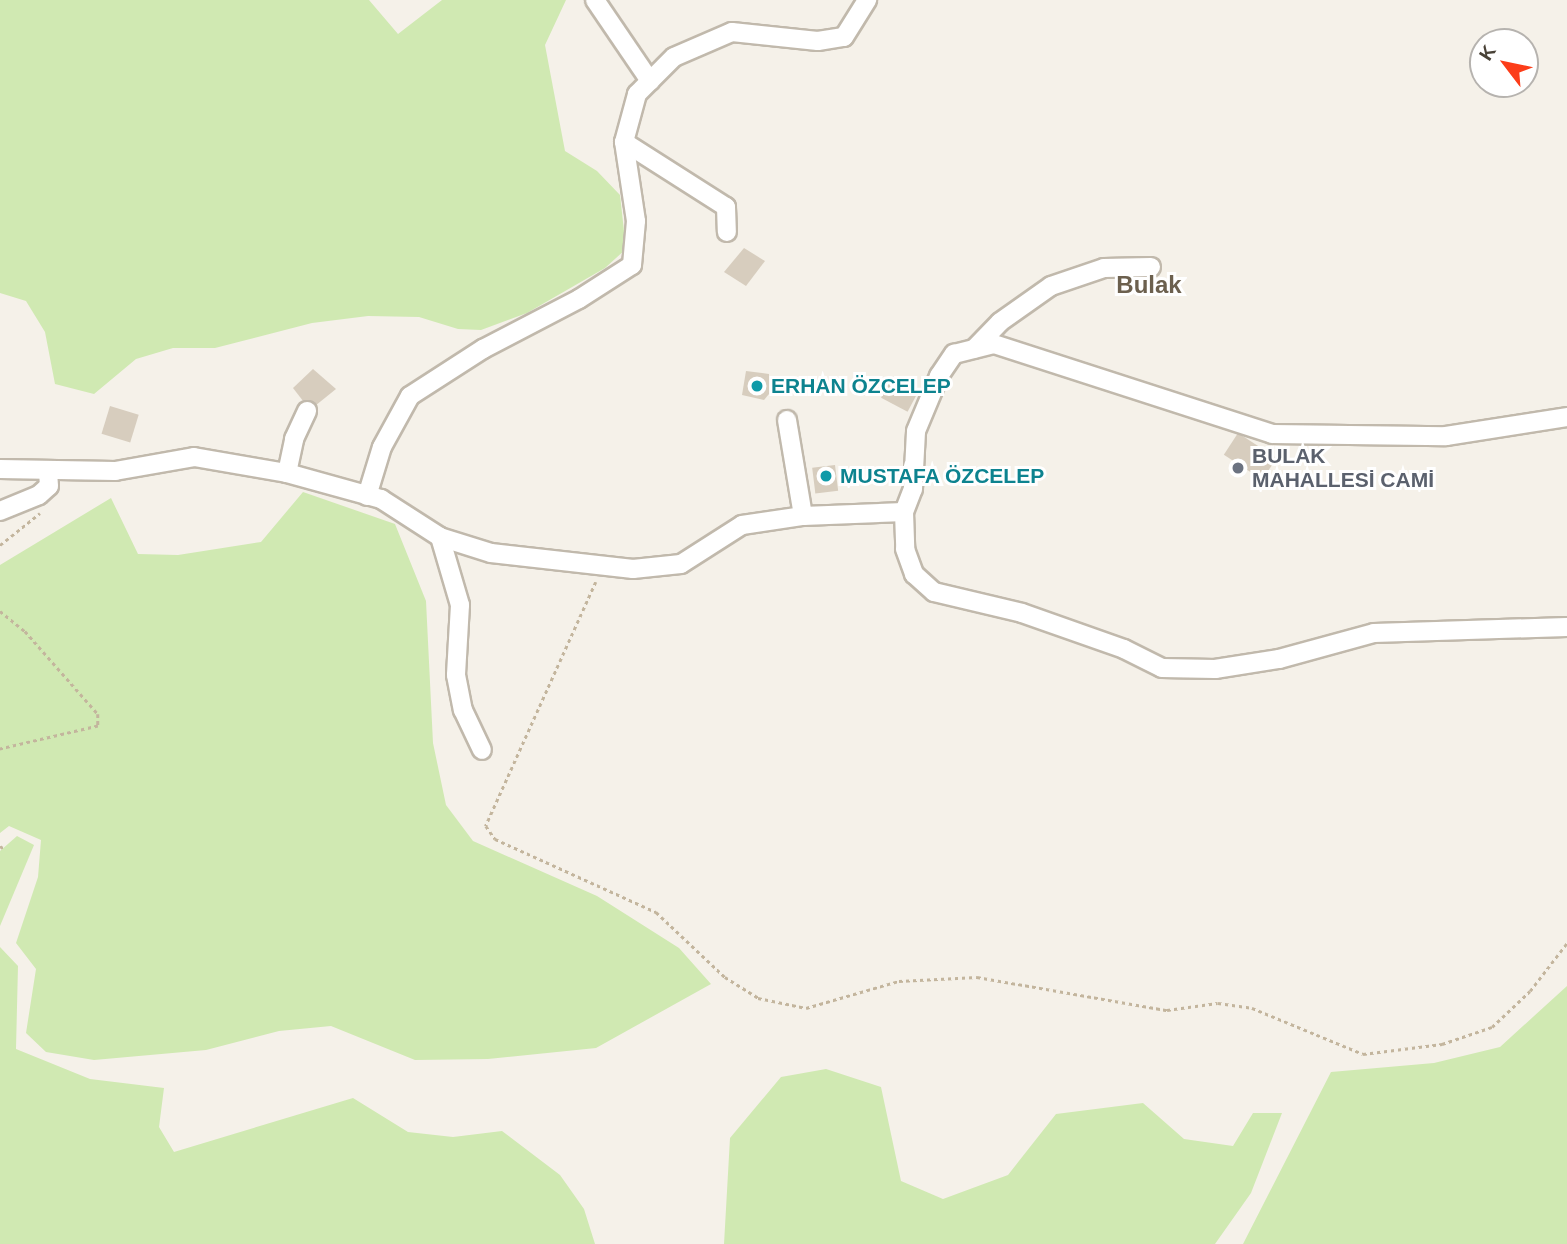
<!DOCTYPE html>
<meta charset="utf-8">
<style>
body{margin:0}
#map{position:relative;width:1567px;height:1244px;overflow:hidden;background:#f5f1e9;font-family:Helvetica,sans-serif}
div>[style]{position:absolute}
.green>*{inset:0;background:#d0e9b2}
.building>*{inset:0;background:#d7cdbe;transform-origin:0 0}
.path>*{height:2.5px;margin-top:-1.25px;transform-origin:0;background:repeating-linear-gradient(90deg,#c3b59d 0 3.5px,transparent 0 7px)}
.roads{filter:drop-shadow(2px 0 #c1b9ac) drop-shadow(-2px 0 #c1b9ac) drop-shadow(0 2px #c1b9ac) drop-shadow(0 -2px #c1b9ac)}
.minor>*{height:18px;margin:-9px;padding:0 9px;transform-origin:9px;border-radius:9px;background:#fff}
.dots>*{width:19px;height:19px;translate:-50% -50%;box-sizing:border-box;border:4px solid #fff;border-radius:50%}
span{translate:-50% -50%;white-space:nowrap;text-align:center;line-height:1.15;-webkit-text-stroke:6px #fff;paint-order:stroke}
.culture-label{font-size:21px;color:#0d838f;font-weight:700}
.left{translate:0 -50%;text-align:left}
.worship-label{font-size:21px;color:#5b616d;font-weight:700}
.quarter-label{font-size:24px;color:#6c604e;font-weight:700}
.north{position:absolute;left:1469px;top:28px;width:70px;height:70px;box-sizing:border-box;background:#fff;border:2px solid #b6b3af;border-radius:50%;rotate:302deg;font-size:19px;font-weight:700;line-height:28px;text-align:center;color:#494237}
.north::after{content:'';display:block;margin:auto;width:24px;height:32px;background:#fc3d19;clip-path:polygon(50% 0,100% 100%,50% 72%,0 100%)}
</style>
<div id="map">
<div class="green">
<i style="clip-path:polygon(0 0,369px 0,398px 34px,442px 0,566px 0,545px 45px,565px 151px,597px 171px,620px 195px,626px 249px,605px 268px,527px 313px,481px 330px,458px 329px,419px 317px,368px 316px,312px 323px,215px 348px,173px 348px,136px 359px,94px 394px,55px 384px,45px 332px,26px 301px,0 293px)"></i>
<i style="clip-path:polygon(303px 492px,395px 524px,426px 601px,433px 743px,446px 805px,473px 841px,597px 896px,679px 948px,711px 984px,596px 1048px,488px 1059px,415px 1060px,331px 1026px,279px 1031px,206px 1050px,94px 1060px,46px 1052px,26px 1033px,36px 969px,16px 943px,38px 877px,41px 840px,9px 826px,0 833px,0 565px,111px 498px,138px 554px,178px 555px,261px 542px)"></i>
<i style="clip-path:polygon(17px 836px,34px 845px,0 926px,0 851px)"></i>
<i style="clip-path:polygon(0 947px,18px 966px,16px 1049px,90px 1079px,164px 1088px,159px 1127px,174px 1152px,353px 1098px,408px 1132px,453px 1137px,502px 1131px,560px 1175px,584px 1209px,595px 1244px,0 1244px)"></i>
<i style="clip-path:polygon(1567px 986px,1567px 1244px,1243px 1244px,1331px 1072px,1434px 1063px,1500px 1047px)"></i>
<i style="clip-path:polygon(826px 1069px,881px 1087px,901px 1181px,943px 1199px,1008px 1175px,1056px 1114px,1143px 1103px,1184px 1139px,1233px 1146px,1253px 1113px,1282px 1113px,1251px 1193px,1215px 1244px,724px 1244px,730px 1138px,781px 1077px)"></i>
</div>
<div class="building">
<i style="clip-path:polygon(744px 248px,765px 261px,746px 286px,724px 272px)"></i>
<i style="clip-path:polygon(313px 369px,336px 389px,310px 410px,293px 388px)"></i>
<i style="clip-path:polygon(746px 371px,769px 374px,769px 394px,764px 400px,742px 395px)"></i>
<i style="left:890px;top:381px;width:30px;height:19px;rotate:28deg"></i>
<i style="left:110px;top:406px;width:30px;height:29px;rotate:17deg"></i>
<i style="left:1238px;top:433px;width:46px;height:26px;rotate:33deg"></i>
<i style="left:835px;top:465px;width:26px;height:23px;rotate:83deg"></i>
</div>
<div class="path">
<i style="left:0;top:545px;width:51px;rotate:-38.7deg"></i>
<i style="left:596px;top:582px;width:268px;rotate:114.3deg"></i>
<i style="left:486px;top:826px;width:16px;rotate:55deg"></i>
<i style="left:495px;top:839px;width:177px;rotate:24.4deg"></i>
<i style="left:656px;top:912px;width:95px;rotate:43.3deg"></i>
<i style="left:725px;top:977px;width:39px;rotate:32deg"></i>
<i style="left:758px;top:998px;width:49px;rotate:11.8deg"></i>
<i style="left:806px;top:1008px;width:97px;rotate:-16.2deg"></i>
<i style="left:899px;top:981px;width:78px;rotate:-2.9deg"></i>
<i style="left:977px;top:977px;width:193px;rotate:9.9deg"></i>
<i style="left:1167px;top:1010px;width:51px;rotate:-7.8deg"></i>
<i style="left:1218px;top:1003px;width:34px;rotate:8deg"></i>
<i style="left:1252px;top:1008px;width:120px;rotate:22.5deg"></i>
<i style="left:1363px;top:1054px;width:80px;rotate:-7.2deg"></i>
<i style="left:1442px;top:1044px;width:53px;rotate:-18.8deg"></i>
<i style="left:1492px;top:1027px;width:52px;rotate:-43.5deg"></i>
<i style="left:1530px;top:991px;width:61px;rotate:-52.4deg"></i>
<i style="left:0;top:611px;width:32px;rotate:39deg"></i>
<i style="left:25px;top:631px;width:111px;rotate:48.7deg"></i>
<i style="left:98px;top:714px;width:12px;rotate:90deg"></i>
<i style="left:98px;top:726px;width:101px;rotate:166.8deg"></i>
<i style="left:0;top:846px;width:4px;rotate:34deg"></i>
</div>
<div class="roads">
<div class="minor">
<i style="left:595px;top:0;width:98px;rotate:55.8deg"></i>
<i style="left:624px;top:142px;width:121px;rotate:32.5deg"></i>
<i style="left:726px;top:207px;width:25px;rotate:88deg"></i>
<i style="left:974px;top:349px;width:37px;rotate:-46deg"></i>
<i style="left:1000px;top:322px;width:62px;rotate:-35.2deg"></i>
<i style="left:1051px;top:286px;width:56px;rotate:-18.8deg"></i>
<i style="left:1104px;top:268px;width:47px;rotate:-1.2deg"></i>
<i style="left:787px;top:420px;width:97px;rotate:80.5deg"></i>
<i style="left:0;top:469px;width:115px;rotate:1deg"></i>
<i style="left:115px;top:471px;width:80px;rotate:-10deg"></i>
<i style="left:194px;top:457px;width:94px;rotate:9.8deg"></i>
<i style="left:287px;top:473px;width:98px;rotate:15.5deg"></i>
<i style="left:381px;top:499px;width:70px;rotate:32.8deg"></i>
<i style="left:440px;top:537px;width:53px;rotate:17.4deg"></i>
<i style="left:491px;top:553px;width:143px;rotate:6.4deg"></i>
<i style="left:633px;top:569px;width:48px;rotate:-5.9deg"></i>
<i style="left:681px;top:564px;width:72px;rotate:-32.6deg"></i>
<i style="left:742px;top:525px;width:62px;rotate:-8.4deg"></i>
<i style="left:803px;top:516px;width:101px;rotate:-2.3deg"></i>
<i style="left:904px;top:512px;width:25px;rotate:-69deg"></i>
<i style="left:913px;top:489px;width:58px;rotate:-87deg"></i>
<i style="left:916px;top:431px;width:60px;rotate:-67.3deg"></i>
<i style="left:939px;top:376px;width:27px;rotate:-56deg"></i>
<i style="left:954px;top:354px;width:41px;rotate:-14deg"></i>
<i style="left:994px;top:344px;width:292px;rotate:17.9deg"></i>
<i style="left:1272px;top:434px;width:174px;rotate:0.7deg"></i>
<i style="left:1446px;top:436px;width:122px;rotate:-8.9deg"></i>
<i style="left:287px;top:473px;width:35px;rotate:-78deg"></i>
<i style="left:294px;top:439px;width:31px;rotate:-65deg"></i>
<i style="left:367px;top:496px;width:51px;rotate:-73deg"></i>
<i style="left:382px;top:447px;width:58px;rotate:-61.2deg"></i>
<i style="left:410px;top:396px;width:87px;rotate:-32.8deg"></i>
<i style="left:483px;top:349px;width:108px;rotate:-27.5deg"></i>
<i style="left:579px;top:299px;width:63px;rotate:-32.7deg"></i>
<i style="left:632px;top:265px;width:44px;rotate:-84.8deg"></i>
<i style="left:636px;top:221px;width:80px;rotate:-98.6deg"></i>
<i style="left:624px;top:142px;width:50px;rotate:-74.8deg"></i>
<i style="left:637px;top:94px;width:52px;rotate:-45deg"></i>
<i style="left:674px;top:57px;width:63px;rotate:-23.3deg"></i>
<i style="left:732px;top:32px;width:86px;rotate:6deg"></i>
<i style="left:818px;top:41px;width:26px;rotate:-9deg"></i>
<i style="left:844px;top:37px;width:44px;rotate:-58.1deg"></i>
<i style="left:0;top:511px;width:42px;rotate:-22.3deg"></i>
<i style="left:39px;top:495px;width:13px;rotate:-42deg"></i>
<i style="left:49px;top:486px;width:16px;rotate:-94deg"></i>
<i style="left:904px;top:512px;width:37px;rotate:88deg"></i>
<i style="left:905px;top:549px;width:27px;rotate:70deg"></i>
<i style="left:914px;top:574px;width:27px;rotate:42deg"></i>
<i style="left:934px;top:592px;width:90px;rotate:13.4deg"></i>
<i style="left:1022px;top:613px;width:108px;rotate:19.4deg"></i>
<i style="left:1124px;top:649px;width:42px;rotate:26.6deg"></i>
<i style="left:1162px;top:668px;width:53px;rotate:1.1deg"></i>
<i style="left:1215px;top:669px;width:65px;rotate:-8.9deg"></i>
<i style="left:1279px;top:659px;width:98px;rotate:-15.3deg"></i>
<i style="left:1374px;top:633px;width:193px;rotate:-1.8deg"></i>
<i style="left:440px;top:537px;width:71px;rotate:73.6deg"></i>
<i style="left:460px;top:605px;width:70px;rotate:93.3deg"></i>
<i style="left:456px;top:675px;width:36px;rotate:79deg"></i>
<i style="left:463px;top:710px;width:44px;rotate:64.6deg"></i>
</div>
</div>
<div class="dots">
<i style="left:757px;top:386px;background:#0f9aa8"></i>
<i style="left:1238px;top:468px;background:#6b7280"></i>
<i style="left:826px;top:476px;background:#0f9aa8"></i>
</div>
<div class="culture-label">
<span class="left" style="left:771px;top:386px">ERHAN ÖZCELEP</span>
<span class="left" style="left:840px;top:476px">MUSTAFA ÖZCELEP</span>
</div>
<div class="worship-label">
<span class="left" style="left:1252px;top:468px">BULAK<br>MAHALLESİ CAMİ</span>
</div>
<div class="quarter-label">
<span style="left:1149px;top:285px">Bulak</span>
</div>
<div class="north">K</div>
</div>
